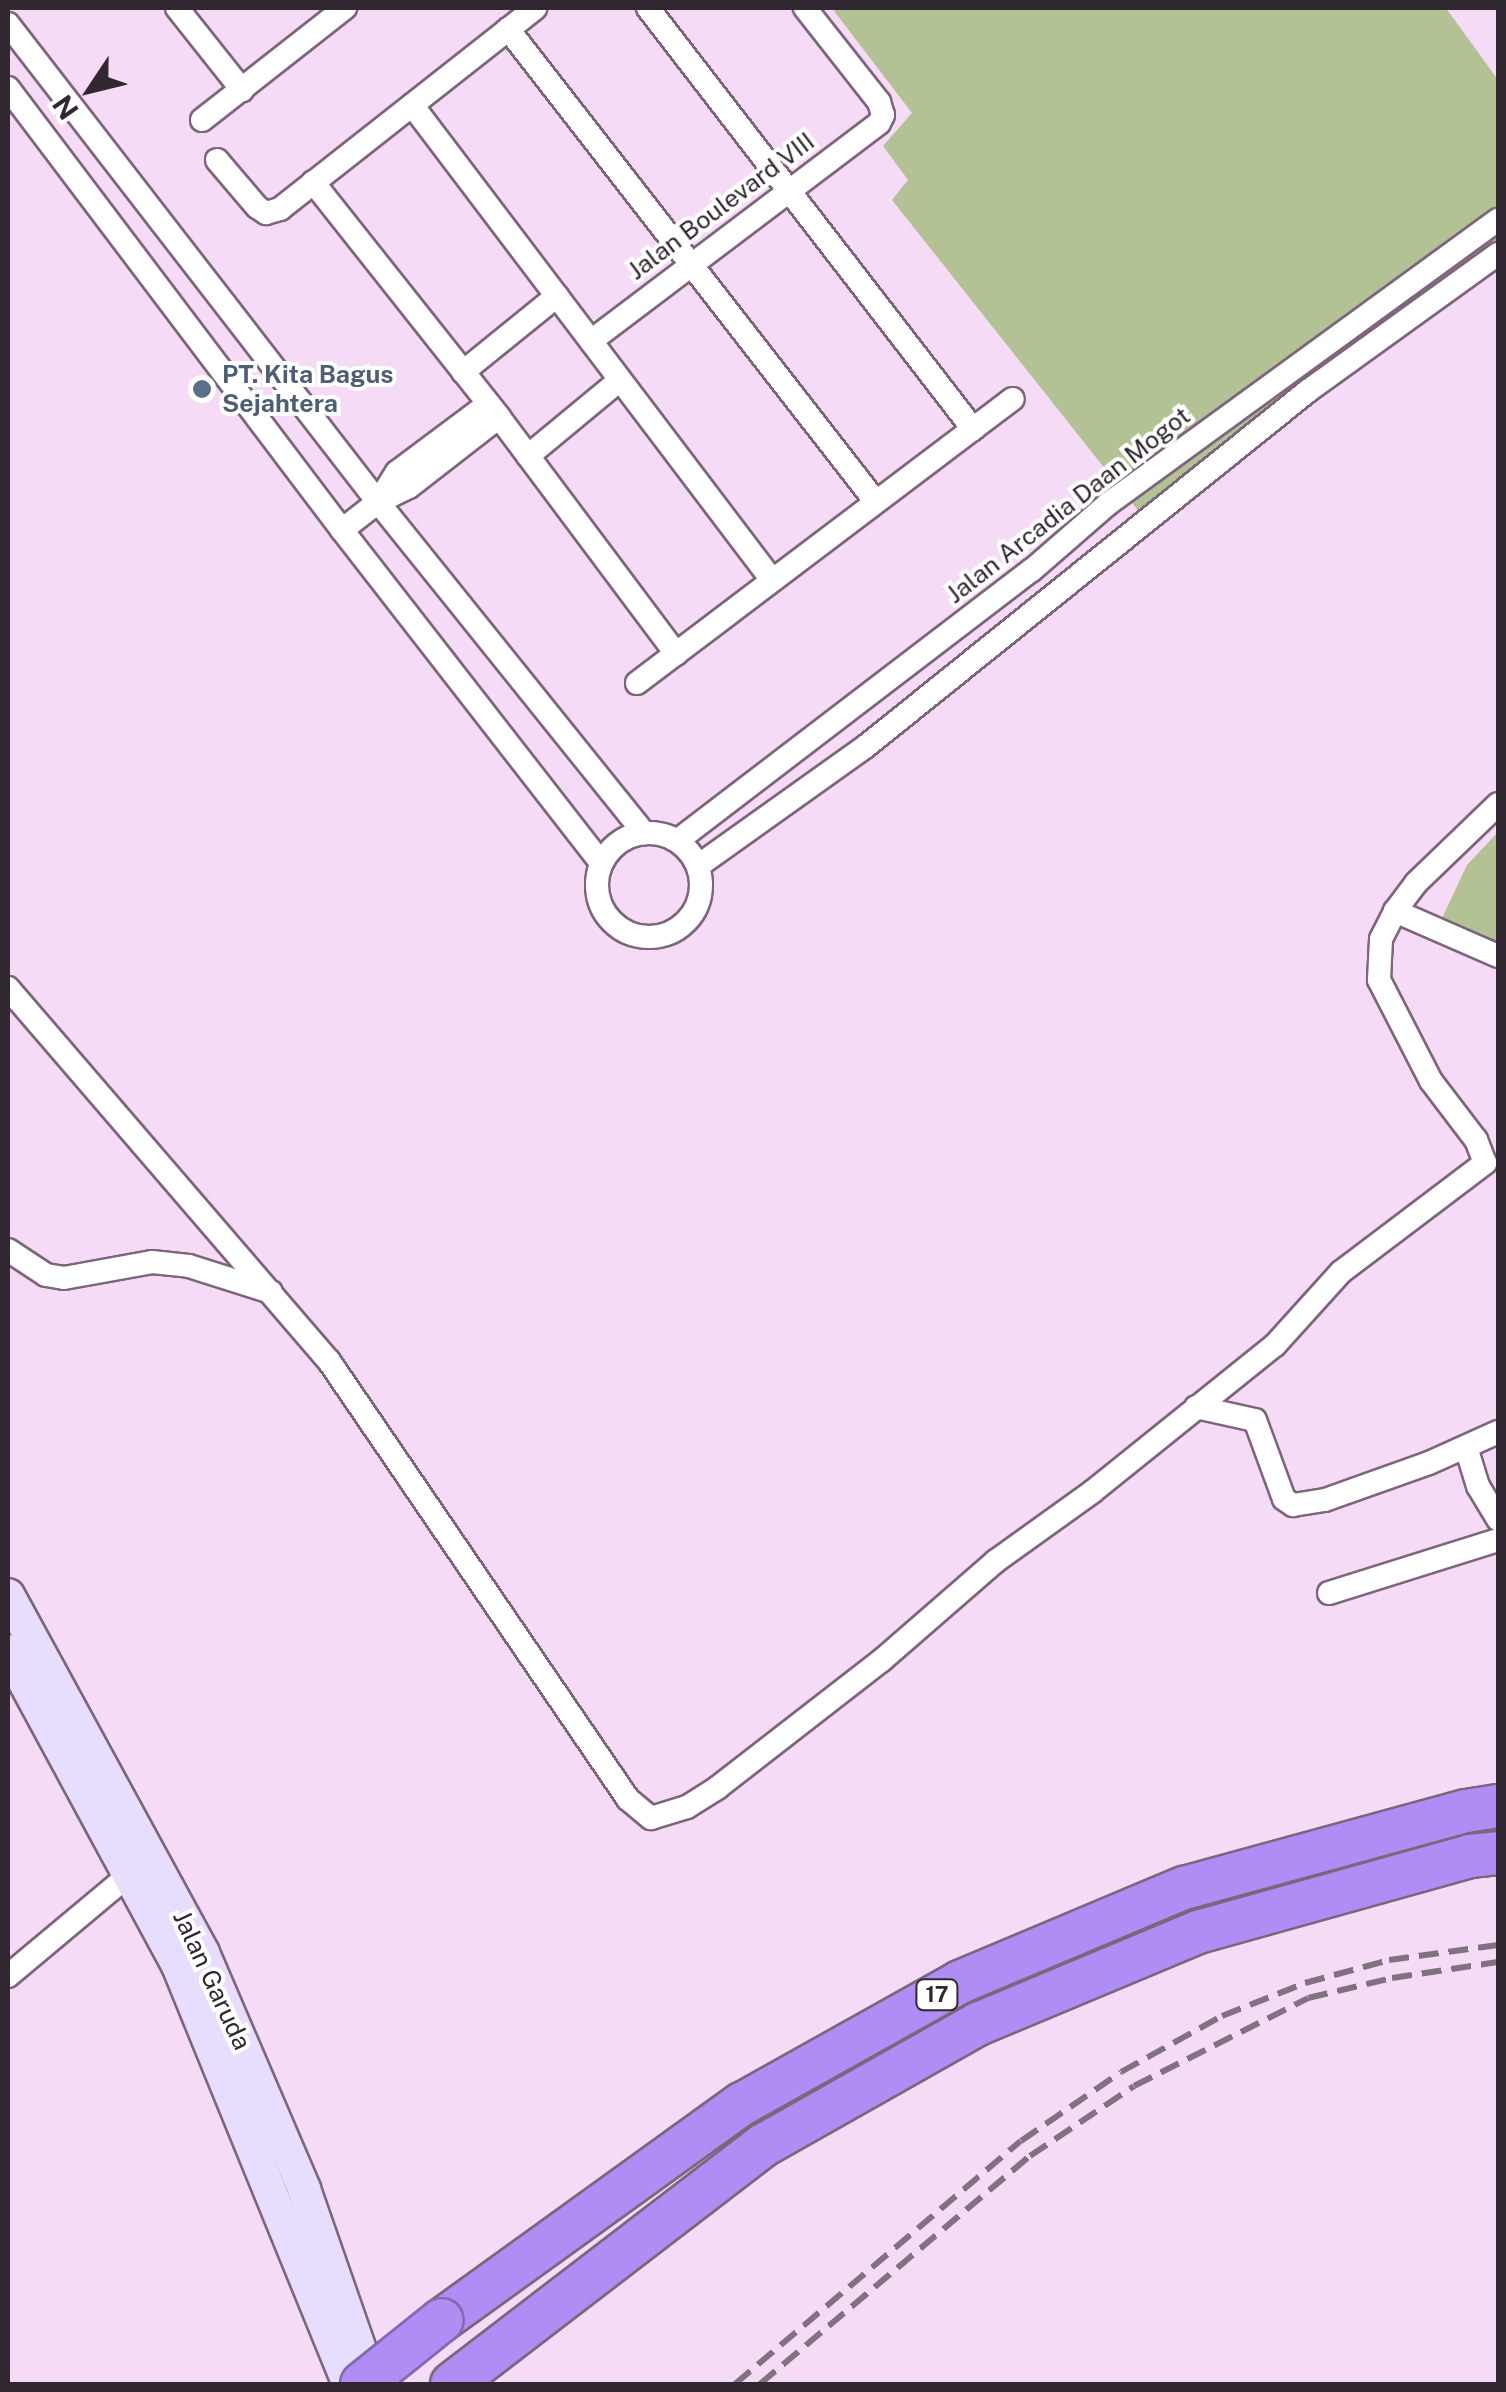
<!DOCTYPE html>
<style>
body{margin:0}
#map{position:relative;width:1506px;height:2392px;overflow:hidden;background:#f5dbf5;font-family:"Public Sans",sans-serif}
div>[style]{position:absolute}
.green>*{inset:0;background:#b2c294}
.roads{filter:drop-shadow(2px 0 #7d657c) drop-shadow(-2px 0 #7d657c) drop-shadow(0 2px #7d657c) drop-shadow(0 -2px #7d657c)}
.street>*{height:22px;margin:-11px;padding:0 11px;transform-origin:11px;border-radius:11px;background:#fff}
.street>.ring{margin:-11px;padding:0;box-sizing:content-box;background:none;border:22px solid #fff;border-radius:50%}
.secondary>*{height:32px;margin:-16px;padding:0 16px;transform-origin:16px;border-radius:16px;background:#e7ddfc}
.highway>*{height:42px;margin:-21px;padding:0 21px;transform-origin:21px;border-radius:21px;background:#af8df5}
.rail>*{height:6px;margin-top:-3px;transform-origin:0;background:repeating-linear-gradient(90deg,#817181 0 20px,transparent 0 30px)}
.bridges{filter:drop-shadow(2px 0 #8369b0) drop-shadow(-2px 0 #8369b0) drop-shadow(0 2px #8369b0) drop-shadow(0 -2px #8369b0)}
.highway-bridge>*{height:42px;margin:-21px;padding:0 21px;transform-origin:21px;border-radius:21px;background:#af8df5}
.dots>*{width:28px;height:28px;translate:-50% -50%;box-sizing:border-box;border:5px solid #fff;border-radius:50%}
span{translate:-50% -50%;white-space:nowrap;text-align:center;line-height:1.15;-webkit-text-stroke:8px #fff;paint-order:stroke}
.shield-label span{padding:2px 8px;background:#fff;border:2px solid;border-radius:8px;-webkit-text-stroke-width:0}
.shield-label{font-size:22px;color:#302730;font-weight:700}
.street-label{font-size:25px;color:#302730}
.service-label{font-size:25px;color:#4e5e75;font-weight:700}
.left{translate:0 -50%;text-align:left}
.frame{position:absolute;inset:0;border:10px solid #302730;pointer-events:none}
.north{position:absolute;left:40px;top:40px;width:100px;height:100px;-webkit-text-stroke:8px #fff;paint-order:stroke;rotate:235deg;font-size:28px;font-weight:700;line-height:40px;text-align:center;color:#302730}
.north::after{content:'';display:block;margin:auto;width:35px;height:45px;background:#302730;clip-path:polygon(50% 0,100% 100%,50% 72%,0 100%)}
</style>
<div id="map">
<div class="green">
<i style="clip-path:polygon(838px 8px,1446px 8px,1498px 80px,1498px 266px,1300px 409px,1152px 528px,892px 200px,908px 180px,883px 146px,912px 113px,834px 11px)"></i>
<i style="clip-path:polygon(1498px 832px,1498px 959px,1436px 931px,1467px 865px)"></i>
</div>
<div class="roads">
<div class="street">
<i style="left:177px;top:8px;width:105px;rotate:51.6deg"></i>
<i style="left:648px;top:8px;width:532px;rotate:52.33deg"></i>
<i style="left:8px;top:24px;width:604px;rotate:52.26deg"></i>
<i style="left:378px;top:502px;width:425px;rotate:51.2deg"></i>
<i style="left:508px;top:29px;width:599px;rotate:52.12deg"></i>
<i style="left:8px;top:88px;width:554px;rotate:52.92deg"></i>
<i style="left:342px;top:530px;width:422px;rotate:52.1deg"></i>
<i style="left:412px;top:105px;width:596px;rotate:52.84deg"></i>
<i style="left:202px;top:120px;width:182px;rotate:-38.1deg"></i>
<i style="left:217px;top:160px;width:62px;rotate:49.6deg"></i>
<i style="left:257px;top:207px;width:11px;rotate:34deg"></i>
<i style="left:266px;top:213px;width:15px;rotate:-16deg"></i>
<i style="left:280px;top:209px;width:325px;rotate:-38.2deg"></i>
<i style="left:313px;top:182px;width:300px;rotate:51.6deg"></i>
<i style="left:499px;top:417px;width:296px;rotate:53.2deg"></i>
<i style="left:591px;top:341px;width:361px;rotate:-37.1deg"></i>
<i style="left:879px;top:123px;width:9px;rotate:-63deg"></i>
<i style="left:883px;top:115px;width:14px;rotate:-107deg"></i>
<i style="left:879px;top:102px;width:120px;rotate:-128.2deg"></i>
<i style="left:463px;top:372px;width:121px;rotate:-39deg"></i>
<i style="left:528px;top:456px;width:119px;rotate:-39.6deg"></i>
<i style="left:380px;top:499px;width:32px;rotate:-58deg"></i>
<i style="left:397px;top:472px;width:114px;rotate:-36.8deg"></i>
<i style="left:342px;top:530px;width:46px;rotate:-37.9deg"></i>
<i style="left:378px;top:502px;width:34px;rotate:-26deg"></i>
<i style="left:409px;top:487px;width:114px;rotate:-37.9deg"></i>
<i style="left:637px;top:683px;width:471px;rotate:-37.1deg"></i>
<i class="ring" style="left:597px;top:833px;width:82px;height:82px"></i>
<i style="left:677px;top:841px;width:447px;rotate:-37.4deg"></i>
<i style="left:1032px;top:570px;width:101px;rotate:-41deg"></i>
<i style="left:1108px;top:504px;width:482px;rotate:-36.1deg"></i>
<i style="left:698px;top:866px;width:205px;rotate:-35.5deg"></i>
<i style="left:865px;top:747px;width:568px;rotate:-38.79deg"></i>
<i style="left:1308px;top:391px;width:234px;rotate:-35.8deg"></i>
<i style="left:1395px;top:911px;width:112px;rotate:23.6deg"></i>
<i style="left:8px;top:988px;width:492px;rotate:49.3deg"></i>
<i style="left:329px;top:1361px;width:530px;rotate:55.68deg"></i>
<i style="left:628px;top:1799px;width:30px;rotate:40deg"></i>
<i style="left:651px;top:1818px;width:38px;rotate:-17deg"></i>
<i style="left:687px;top:1807px;width:36px;rotate:-32deg"></i>
<i style="left:717px;top:1788px;width:209px;rotate:-37.8deg"></i>
<i style="left:882px;top:1660px;width:151px;rotate:-41deg"></i>
<i style="left:996px;top:1561px;width:118px;rotate:-35.7deg"></i>
<i style="left:1092px;top:1492px;width:235px;rotate:-38.8deg"></i>
<i style="left:1275px;top:1345px;width:98px;rotate:-47.9deg"></i>
<i style="left:1341px;top:1272px;width:181px;rotate:-37.1deg"></i>
<i style="left:1485px;top:1163px;width:25px;rotate:-111deg"></i>
<i style="left:1476px;top:1140px;width:74px;rotate:-127.3deg"></i>
<i style="left:1431px;top:1081px;width:114px;rotate:-117.2deg"></i>
<i style="left:1379px;top:980px;width:41px;rotate:-87.2deg"></i>
<i style="left:1381px;top:939px;width:31px;rotate:-63deg"></i>
<i style="left:1395px;top:911px;width:35px;rotate:-53deg"></i>
<i style="left:1416px;top:883px;width:114px;rotate:-43.9deg"></i>
<i style="left:8px;top:1250px;width:45px;rotate:33.3deg"></i>
<i style="left:46px;top:1275px;width:18px;rotate:9deg"></i>
<i style="left:64px;top:1278px;width:89px;rotate:-10.3deg"></i>
<i style="left:152px;top:1262px;width:37px;rotate:6deg"></i>
<i style="left:189px;top:1266px;width:86px;rotate:17.6deg"></i>
<i style="left:1196px;top:1407px;width:60px;rotate:12.4deg"></i>
<i style="left:1255px;top:1420px;width:84px;rotate:69.8deg"></i>
<i style="left:1284px;top:1499px;width:11px;rotate:34deg"></i>
<i style="left:1293px;top:1505px;width:32px;rotate:-9deg"></i>
<i style="left:1325px;top:1500px;width:110px;rotate:-19.6deg"></i>
<i style="left:1429px;top:1463px;width:76px;rotate:-24.2deg"></i>
<i style="left:1466px;top:1447px;width:41px;rotate:72.9deg"></i>
<i style="left:1478px;top:1486px;width:39px;rotate:59deg"></i>
<i style="left:1329px;top:1593px;width:177px;rotate:-17.4deg"></i>
<i style="left:8px;top:1976px;width:160px;rotate:-39.9deg"></i>
</div>
<div class="secondary">
<i style="left:8px;top:1595px;width:408px;rotate:61.4deg"></i>
<i style="left:203px;top:1953px;width:257px;rotate:66.8deg"></i>
<i style="left:304px;top:2189px;width:207px;rotate:70.8deg"></i>
<i style="left:8px;top:1651px;width:355px;rotate:61.6deg"></i>
<i style="left:177px;top:1963px;width:455px;rotate:67.8deg"></i>
</div>
<div class="highway">
<i style="left:442px;top:2320px;width:370px;rotate:-35.8deg"></i>
<i style="left:742px;top:2104px;width:250px;rotate:-29.2deg"></i>
<i style="left:960px;top:1982px;width:243px;rotate:-22.8deg"></i>
<i style="left:1184px;top:1888px;width:292px;rotate:-15.3deg"></i>
<i style="left:1466px;top:1811px;width:32px;rotate:-9deg"></i>
<i style="left:452px;top:2384px;width:393px;rotate:-37.5deg"></i>
<i style="left:764px;top:2145px;width:246px;rotate:-29.5deg"></i>
<i style="left:978px;top:2024px;width:238px;rotate:-22.7deg"></i>
<i style="left:1198px;top:1932px;width:282px;rotate:-15.6deg"></i>
<i style="left:1470px;top:1856px;width:28px;rotate:-6deg"></i>
</div>
</div>
<div class="rail">
<i style="left:735px;top:2384px;width:375px;rotate:-40.4deg"></i>
<i style="left:1021px;top:2141px;width:121px;rotate:-34.6deg"></i>
<i style="left:1121px;top:2072px;width:115px;rotate:-29deg"></i>
<i style="left:1222px;top:2016px;width:89px;rotate:-21.7deg"></i>
<i style="left:1305px;top:1983px;width:87px;rotate:-15.3deg"></i>
<i style="left:1389px;top:1960px;width:110px;rotate:-7.8deg"></i>
<i style="left:760px;top:2384px;width:353px;rotate:-40.2deg"></i>
<i style="left:1030px;top:2156px;width:125px;rotate:-33.9deg"></i>
<i style="left:1134px;top:2086px;width:195px;rotate:-26.8deg"></i>
<i style="left:1308px;top:1998px;width:86px;rotate:-13.4deg"></i>
<i style="left:1392px;top:1978px;width:107px;rotate:-8.6deg"></i>
</div>
<div class="bridges">
<div class="highway-bridge">
<i style="left:362px;top:2384px;width:102px;rotate:-38.7deg"></i>
</div>
</div>
<div class="dots">
<i style="left:202px;top:389px;background:#5c6f8a"></i>
</div>
<div class="shield-label">
<span style="left:937px;top:1995px">17</span>
</div>
<div class="street-label">
<span style="left:721px;top:206px;rotate:-37deg">Jalan Boulevard VIII</span>
<span style="left:1068px;top:505px;rotate:-38deg">Jalan Arcadia Daan Mogot</span>
<span style="left:212px;top:1980px;rotate:65deg">Jalan Garuda</span>
</div>
<div class="service-label">
<span class="left" style="left:222px;top:389px">PT. Kita Bagus<br>Sejahtera</span>
</div>
<div class="frame"></div>
<div class="north">N</div>
</div>
